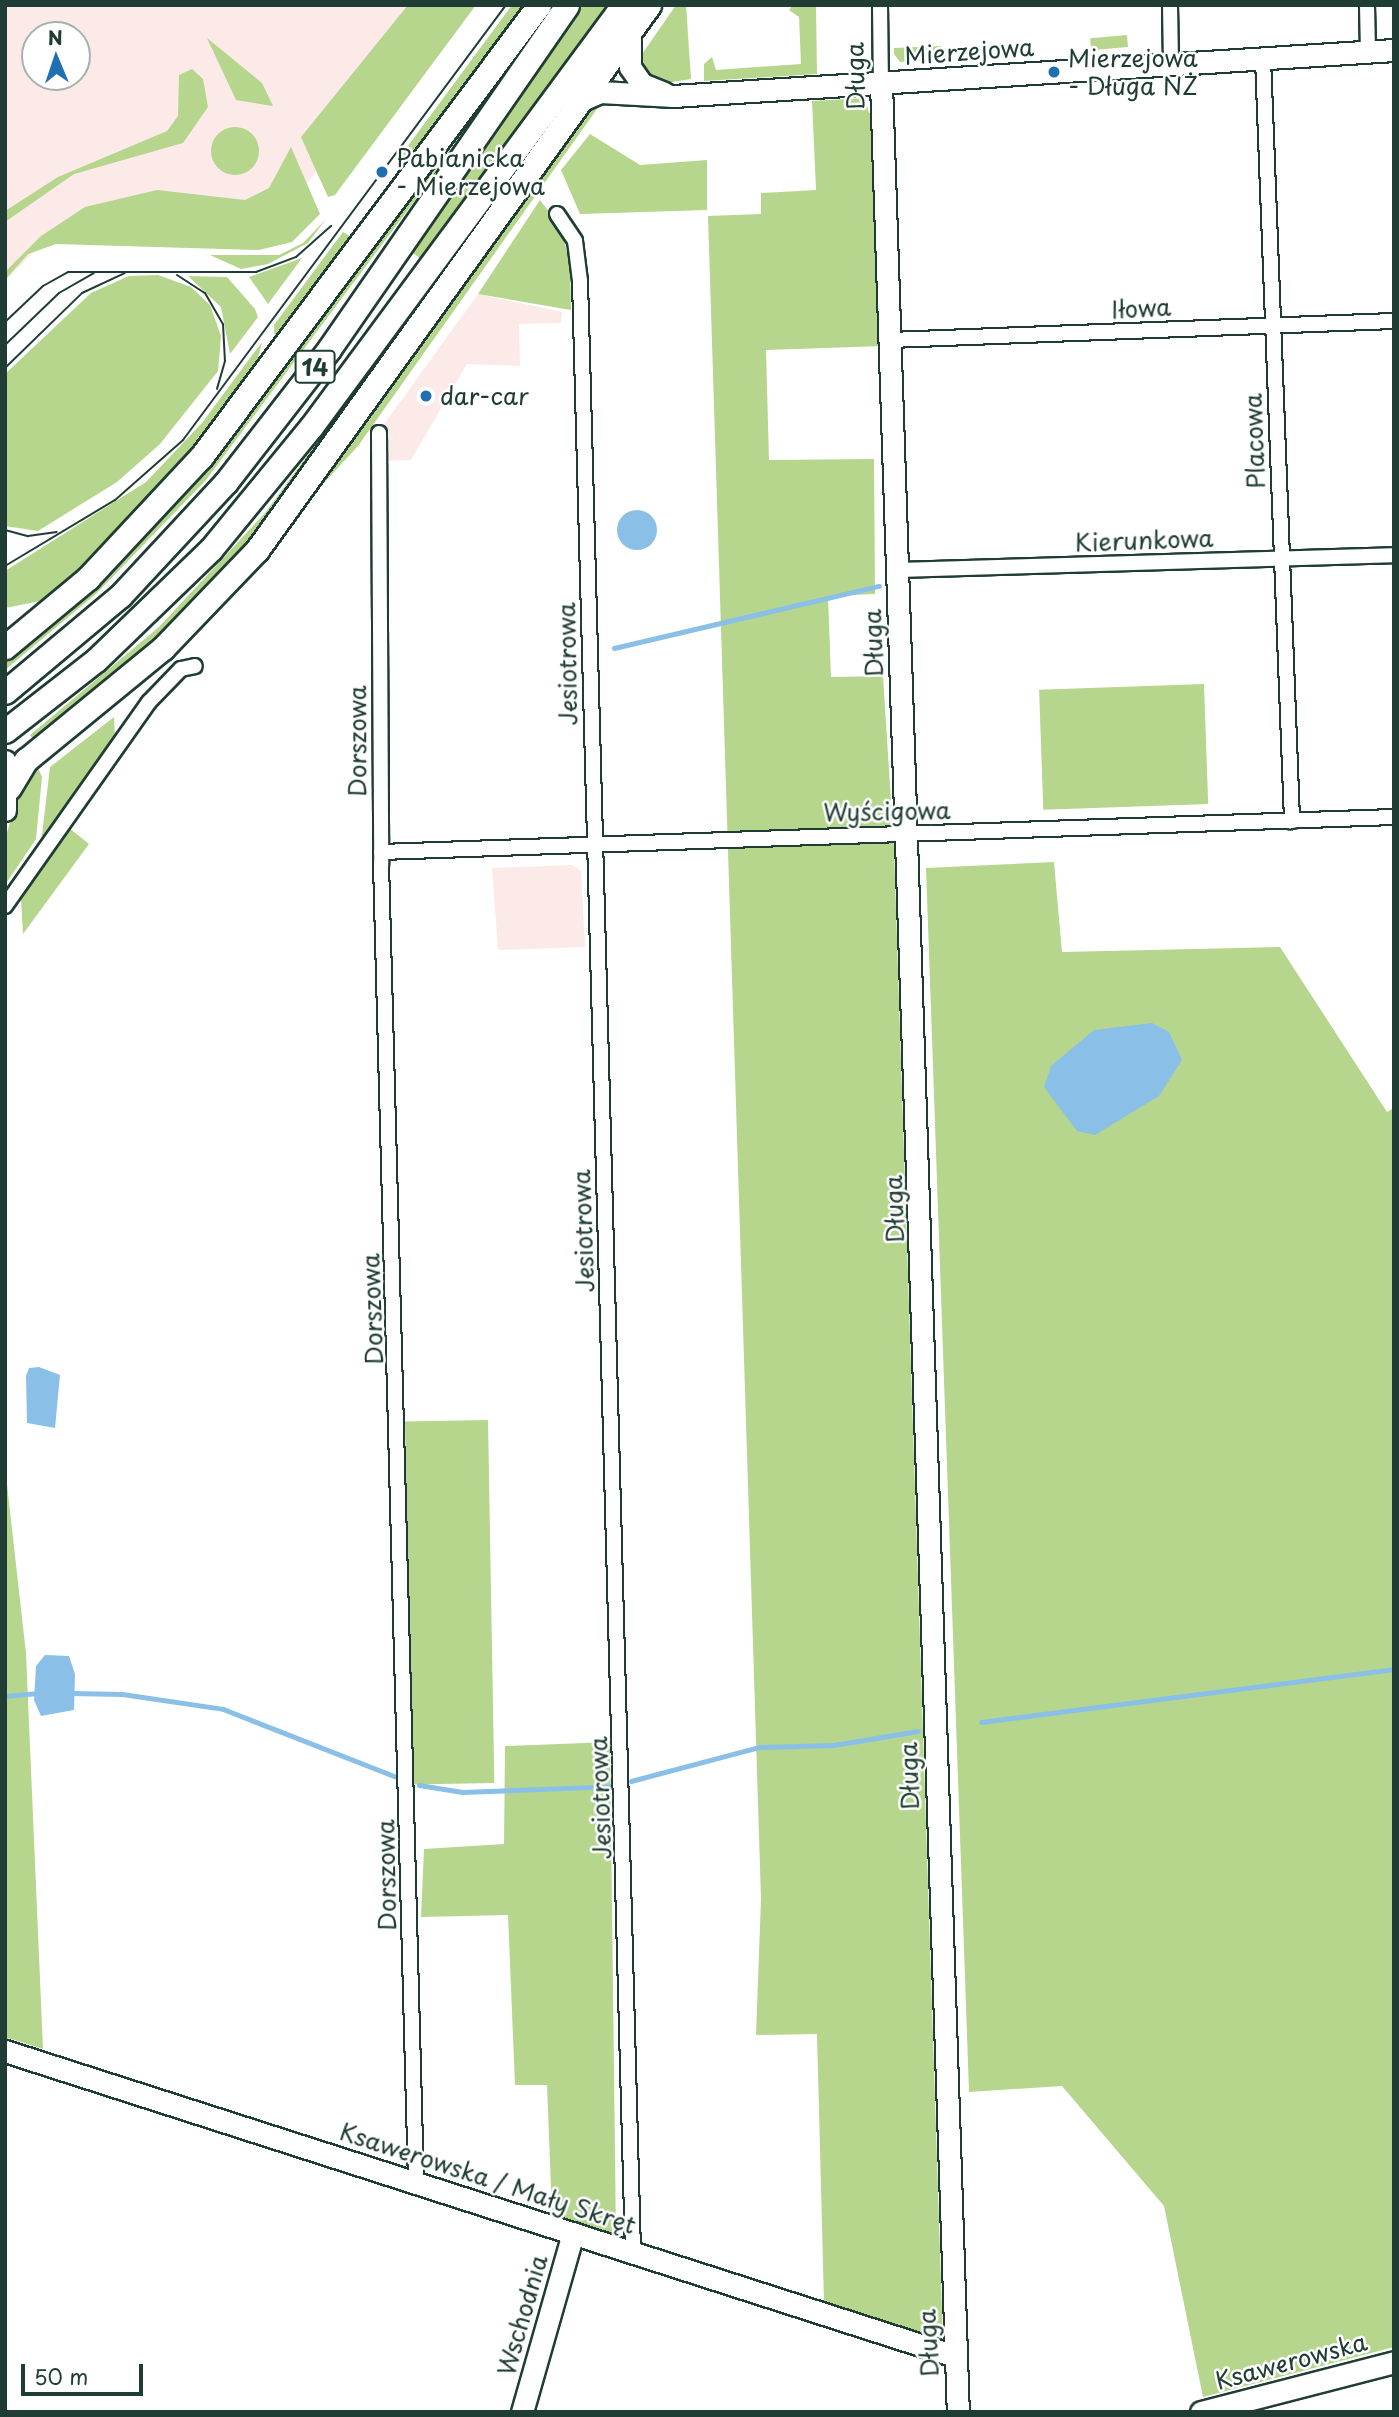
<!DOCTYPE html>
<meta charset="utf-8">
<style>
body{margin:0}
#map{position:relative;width:1399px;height:2417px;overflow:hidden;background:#fff;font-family:"Playpen Sans",sans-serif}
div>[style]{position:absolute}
.built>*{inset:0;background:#fbeae7}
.green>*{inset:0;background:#b6d58d;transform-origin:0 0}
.round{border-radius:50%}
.water>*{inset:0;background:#8ac0e8}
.stream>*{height:5px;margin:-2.5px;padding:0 2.5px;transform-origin:2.5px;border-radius:2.5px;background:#8ac0e8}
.roads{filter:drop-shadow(2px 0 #1f3d34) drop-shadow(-2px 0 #1f3d34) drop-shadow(0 2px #1f3d34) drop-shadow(0 -2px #1f3d34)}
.street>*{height:14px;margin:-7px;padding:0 7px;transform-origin:7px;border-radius:7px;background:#fff}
.secondary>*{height:21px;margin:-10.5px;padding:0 10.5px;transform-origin:10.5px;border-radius:10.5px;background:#fff}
.primary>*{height:23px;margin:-11.5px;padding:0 11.5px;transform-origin:11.5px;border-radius:11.5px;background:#fff}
.tram>*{height:2px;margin:-1px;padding:0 1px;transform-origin:1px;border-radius:1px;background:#1f3d34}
.dots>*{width:19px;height:19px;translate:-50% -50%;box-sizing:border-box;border:4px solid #fff;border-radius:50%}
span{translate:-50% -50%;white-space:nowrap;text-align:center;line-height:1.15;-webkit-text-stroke:5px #fff;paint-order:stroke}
.shield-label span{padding:2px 5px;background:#fff;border:2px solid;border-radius:5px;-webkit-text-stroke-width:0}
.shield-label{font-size:23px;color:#1f3d34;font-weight:700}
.street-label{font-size:24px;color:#1f3d34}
.poi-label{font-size:24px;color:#1f3d34}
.left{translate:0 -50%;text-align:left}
.frame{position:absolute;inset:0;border:7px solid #1f3d34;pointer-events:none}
.north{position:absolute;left:21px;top:21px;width:70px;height:70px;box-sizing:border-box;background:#fff;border:2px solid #a5b1ae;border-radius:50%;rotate:358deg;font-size:19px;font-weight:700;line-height:28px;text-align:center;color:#1f3d34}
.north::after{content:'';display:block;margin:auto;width:24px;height:32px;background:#1f6fb2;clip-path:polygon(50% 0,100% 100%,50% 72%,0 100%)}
.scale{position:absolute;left:21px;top:2364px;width:122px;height:32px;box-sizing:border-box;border:4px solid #1f3d34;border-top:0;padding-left:9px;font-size:21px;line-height:24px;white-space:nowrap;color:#1f3d34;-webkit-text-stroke:5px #fff;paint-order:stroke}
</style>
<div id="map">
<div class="built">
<i style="clip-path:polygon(evenodd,5px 5px,447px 5px,257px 247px,46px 240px,5px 281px,5px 5px,35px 35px,77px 35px,77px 77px,35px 77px,35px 35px)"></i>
<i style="clip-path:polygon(478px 294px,562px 312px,561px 323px,519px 324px,520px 366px,467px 364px,411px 460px,384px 461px,382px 427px)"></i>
<i style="clip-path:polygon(572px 865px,581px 871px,585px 947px,498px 950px,492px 868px)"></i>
</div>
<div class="green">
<i style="clip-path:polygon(408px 5px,476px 5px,335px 195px,328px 197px,301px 137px)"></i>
<i style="clip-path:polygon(512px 5px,527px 5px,275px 344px,274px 325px,343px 232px,350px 236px,404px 163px,399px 158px)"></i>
<i style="clip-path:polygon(578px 5px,607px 5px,421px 259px,410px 251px)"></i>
<i style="clip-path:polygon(676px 5px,686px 5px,691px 79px,666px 83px,651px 76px,640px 57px)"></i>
<i style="clip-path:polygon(793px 5px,816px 5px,817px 74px,704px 81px,704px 64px,712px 57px,716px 70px,801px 64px,799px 17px,789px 10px)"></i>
<i style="left:1127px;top:35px;width:12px;height:37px;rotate:85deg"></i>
<i style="clip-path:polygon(207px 38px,262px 83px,273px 106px,236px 100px)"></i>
<i style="clip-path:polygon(941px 46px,948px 59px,900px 62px,894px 54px,894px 48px)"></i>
<i style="clip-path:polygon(513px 58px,413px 203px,206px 480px,97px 593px,5px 670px,5px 658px,120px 560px,210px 462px)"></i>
<i style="clip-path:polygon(192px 69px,203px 79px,208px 107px,183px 143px,74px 174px,5px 222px,5px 211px,58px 177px,167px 131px,178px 116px,179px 75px)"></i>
<i style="clip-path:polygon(865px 98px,869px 113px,874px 113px,883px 346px,766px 350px,769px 460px,874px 459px,875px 594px,828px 596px,831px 677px,883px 676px,894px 848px,943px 2343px,824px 2303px,817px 2034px,756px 2035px,761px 1899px,708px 216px,761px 214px,761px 193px,816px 190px,812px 101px)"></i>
<i style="clip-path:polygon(604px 99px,358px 446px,311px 497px,586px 109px)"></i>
<i class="round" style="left:211px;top:127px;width:48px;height:48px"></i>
<i style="clip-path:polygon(546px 131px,264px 525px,143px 654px,35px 742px,30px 735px,159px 627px,265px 513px)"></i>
<i style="clip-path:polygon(590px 134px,640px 165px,707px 160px,707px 210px,580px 214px,561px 170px)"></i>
<i style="clip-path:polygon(291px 147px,320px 214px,292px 242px,259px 250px,56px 244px,28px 254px,5px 280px,5px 272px,41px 236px,85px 207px,157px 190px,245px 200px,269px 188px)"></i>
<i style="clip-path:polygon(540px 200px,559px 225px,570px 261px,571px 310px,478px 294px)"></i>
<i style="clip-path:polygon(326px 219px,308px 243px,268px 264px,241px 269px,210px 255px,279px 255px,303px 243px)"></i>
<i style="clip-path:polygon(302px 258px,268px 304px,249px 277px)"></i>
<i style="clip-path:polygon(158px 275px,191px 287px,210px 305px,221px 336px,218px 371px,160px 444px,117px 482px,38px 531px,5px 526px,5px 374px,91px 293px,129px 276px)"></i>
<i style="clip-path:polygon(188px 276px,227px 277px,255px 309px,258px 317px,230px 354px,221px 307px)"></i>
<i style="clip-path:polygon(262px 342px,256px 367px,201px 442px,88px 563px,45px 600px,5px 608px,5px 571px,146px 482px,202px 423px)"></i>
<i style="left:1204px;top:684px;width:120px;height:165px;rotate:88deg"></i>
<i style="clip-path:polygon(114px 717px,115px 737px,41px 843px,50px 767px)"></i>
<i style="clip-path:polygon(36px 764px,42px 777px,36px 839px,5px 885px,5px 839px,22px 784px)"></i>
<i style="clip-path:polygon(69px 828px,89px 844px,23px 934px,21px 899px)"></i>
<i style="clip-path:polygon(1054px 862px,1062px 952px,1280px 947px,1387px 1112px,1394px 1108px,1394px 2347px,1203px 2397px,1164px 2206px,1062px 2086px,969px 2092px,926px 868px)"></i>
<i style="left:488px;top:1420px;width:363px;height:83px;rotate:89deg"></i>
<i style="clip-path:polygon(5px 1467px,26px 1653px,43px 2049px,5px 2037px)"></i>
<i style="clip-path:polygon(610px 1742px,616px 2236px,552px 2214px,547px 2085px,515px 2085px,508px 1915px,421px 1917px,424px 1849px,504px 1844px,505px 1746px)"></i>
</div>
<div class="water">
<i class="round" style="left:617px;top:510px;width:40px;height:40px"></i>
<i style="clip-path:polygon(1152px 1023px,1169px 1032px,1182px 1060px,1159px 1096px,1095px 1135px,1077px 1131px,1044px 1087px,1051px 1066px,1094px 1030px)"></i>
<i style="clip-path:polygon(39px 1367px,60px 1375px,55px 1428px,27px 1423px,26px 1376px,29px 1368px)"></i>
<i style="clip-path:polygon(69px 1656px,75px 1674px,74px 1710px,41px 1716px,34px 1700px,36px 1666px,45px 1655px)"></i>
</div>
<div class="stream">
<i style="left:614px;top:648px;width:272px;rotate:-13.2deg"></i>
<i style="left:71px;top:1693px;width:51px;rotate:1.1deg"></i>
<i style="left:122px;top:1694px;width:102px;rotate:8.4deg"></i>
<i style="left:223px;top:1709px;width:189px;rotate:21.4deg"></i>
<i style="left:5px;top:1696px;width:36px;rotate:-5deg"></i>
<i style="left:981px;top:1722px;width:416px;rotate:-7.3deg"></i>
<i style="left:631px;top:1781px;width:132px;rotate:-14.9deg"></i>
<i style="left:759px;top:1747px;width:75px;rotate:-1.5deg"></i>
<i style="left:834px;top:1745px;width:85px;rotate:-9.5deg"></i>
<i style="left:419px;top:1785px;width:44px;rotate:9.2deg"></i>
<i style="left:462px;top:1792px;width:153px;rotate:-2.2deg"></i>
</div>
<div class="roads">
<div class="street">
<i style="left:880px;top:5px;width:78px;rotate:89.3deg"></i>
<i style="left:1170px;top:5px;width:59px;rotate:89deg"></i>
<i style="left:1367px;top:5px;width:46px;rotate:88.8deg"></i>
<i style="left:1263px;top:58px;width:764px;rotate:87.82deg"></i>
<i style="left:557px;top:214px;width:32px;rotate:56deg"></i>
<i style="left:575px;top:241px;width:40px;rotate:82.9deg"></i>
<i style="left:580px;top:281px;width:1973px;rotate:88.46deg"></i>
<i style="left:890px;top:340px;width:504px;rotate:-2.16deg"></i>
<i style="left:379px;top:433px;width:430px;rotate:89.7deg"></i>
<i style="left:381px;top:863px;width:1320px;rotate:88.48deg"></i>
<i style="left:897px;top:570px;width:497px;rotate:-1.7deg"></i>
<i style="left:381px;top:852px;width:1014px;rotate:-1.98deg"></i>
<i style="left:5px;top:906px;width:250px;rotate:-54.8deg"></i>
<i style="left:149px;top:702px;width:46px;rotate:-45.9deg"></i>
<i style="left:181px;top:669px;width:14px;rotate:-12deg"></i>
</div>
<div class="secondary">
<i style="left:630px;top:32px;width:35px;rotate:90deg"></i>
<i style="left:630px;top:67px;width:21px;rotate:55deg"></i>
<i style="left:642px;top:84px;width:24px;rotate:22deg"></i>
<i style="left:881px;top:83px;width:2330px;rotate:88.11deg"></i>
<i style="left:582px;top:100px;width:20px;rotate:-24deg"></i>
<i style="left:600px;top:92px;width:73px;rotate:3.1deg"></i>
<i style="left:673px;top:96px;width:722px;rotate:-3.65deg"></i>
<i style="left:5px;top:761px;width:49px;rotate:90deg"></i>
<i style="left:5px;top:2051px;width:998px;rotate:17.8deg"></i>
<i style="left:522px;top:2412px;width:186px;rotate:-74.1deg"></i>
<i style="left:1201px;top:2412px;width:199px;rotate:-14.5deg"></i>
</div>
<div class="primary">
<i style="left:5px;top:647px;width:108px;rotate:-39.7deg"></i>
<i style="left:88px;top:578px;width:166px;rotate:-47deg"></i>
<i style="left:201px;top:457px;width:564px;rotate:-53.21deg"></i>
<i style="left:5px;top:692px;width:150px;rotate:-39.9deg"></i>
<i style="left:120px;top:596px;width:156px;rotate:-47.1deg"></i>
<i style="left:226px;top:482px;width:168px;rotate:-52.2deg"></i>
<i style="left:329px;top:349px;width:418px;rotate:-55.3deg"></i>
<i style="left:5px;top:731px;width:115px;rotate:-38deg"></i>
<i style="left:96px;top:660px;width:160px;rotate:-44deg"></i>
<i style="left:211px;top:549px;width:158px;rotate:-50.7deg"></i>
<i style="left:311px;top:427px;width:525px;rotate:-53.52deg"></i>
<i style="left:9px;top:788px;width:33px;rotate:-59deg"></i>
<i style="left:26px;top:760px;width:177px;rotate:-39.3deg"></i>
<i style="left:163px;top:648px;width:136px;rotate:-46.2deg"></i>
<i style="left:257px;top:550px;width:671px;rotate:-54.27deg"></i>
</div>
</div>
<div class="tram">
<i style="left:177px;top:275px;width:33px;rotate:33deg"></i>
<i style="left:205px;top:293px;width:36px;rotate:60deg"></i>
<i style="left:223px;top:324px;width:37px;rotate:87deg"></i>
<i style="left:225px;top:361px;width:29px;rotate:106deg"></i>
<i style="left:5px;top:322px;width:52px;rotate:-43.5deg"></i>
<i style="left:43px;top:286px;width:29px;rotate:-29deg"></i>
<i style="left:68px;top:272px;width:188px"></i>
<i style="left:256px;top:272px;width:43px;rotate:-20.6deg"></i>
<i style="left:296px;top:257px;width:47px;rotate:-41.5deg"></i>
<i style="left:5px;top:345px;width:75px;rotate:-43.9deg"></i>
<i style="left:59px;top:293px;width:40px;rotate:-29.7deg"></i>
<i style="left:5px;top:368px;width:107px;rotate:-44.2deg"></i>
<i style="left:82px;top:293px;width:47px;rotate:-24.9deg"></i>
<i style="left:5px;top:530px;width:24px;rotate:15deg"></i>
<i style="left:28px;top:536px;width:29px;rotate:-8deg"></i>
<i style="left:5px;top:566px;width:128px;rotate:-31deg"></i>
<i style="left:115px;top:500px;width:91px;rotate:-41.4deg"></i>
<i style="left:183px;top:440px;width:542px;rotate:-53.41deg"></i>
</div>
<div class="dots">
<i style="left:1054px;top:72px;background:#1f6fb2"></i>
<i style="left:382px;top:172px;background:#1f6fb2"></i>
<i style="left:426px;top:396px;background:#1f6fb2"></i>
</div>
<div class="shield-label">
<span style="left:315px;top:367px">14</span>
</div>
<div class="street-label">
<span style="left:969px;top:51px;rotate:-4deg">Mierzejowa</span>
<span style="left:855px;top:76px;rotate:-91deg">Długa</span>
<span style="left:1141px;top:308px;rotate:-3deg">Iłowa</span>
<span style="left:1254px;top:441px;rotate:-92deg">Placowa</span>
<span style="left:1144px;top:540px;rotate:-2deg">Kierunkowa</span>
<span style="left:873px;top:643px;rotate:-92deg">Długa</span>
<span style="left:567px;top:664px;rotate:-91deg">Jesiotrowa</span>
<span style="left:357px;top:741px;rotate:-90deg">Dorszowa</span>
<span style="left:887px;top:811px;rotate:-1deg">Wyścigowa</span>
<span style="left:894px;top:1209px;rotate:-92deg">Długa</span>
<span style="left:583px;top:1231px;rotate:-92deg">Jesiotrowa</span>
<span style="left:372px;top:1309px;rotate:-92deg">Dorszowa</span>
<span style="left:909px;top:1776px;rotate:-92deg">Długa</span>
<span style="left:600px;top:1798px;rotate:-92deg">Jesiotrowa</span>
<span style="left:386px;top:1875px;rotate:-91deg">Dorszowa</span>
<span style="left:488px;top:2178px;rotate:18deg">Ksawerowska / Mały Skręt</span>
<span style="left:522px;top:2315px;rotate:-74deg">Wschodnia</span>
<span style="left:928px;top:2343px;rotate:-93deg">Długa</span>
<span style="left:1291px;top:2361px;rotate:-15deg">Ksawerowska</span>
</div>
<div class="poi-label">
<span class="left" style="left:1068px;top:72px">Mierzejowa<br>- Długa NŻ</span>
<span class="left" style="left:396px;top:172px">Pabianicka<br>- Mierzejowa</span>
<span class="left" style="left:440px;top:396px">dar-car</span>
</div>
<div class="frame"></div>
<div class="north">N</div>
<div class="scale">50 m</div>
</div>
